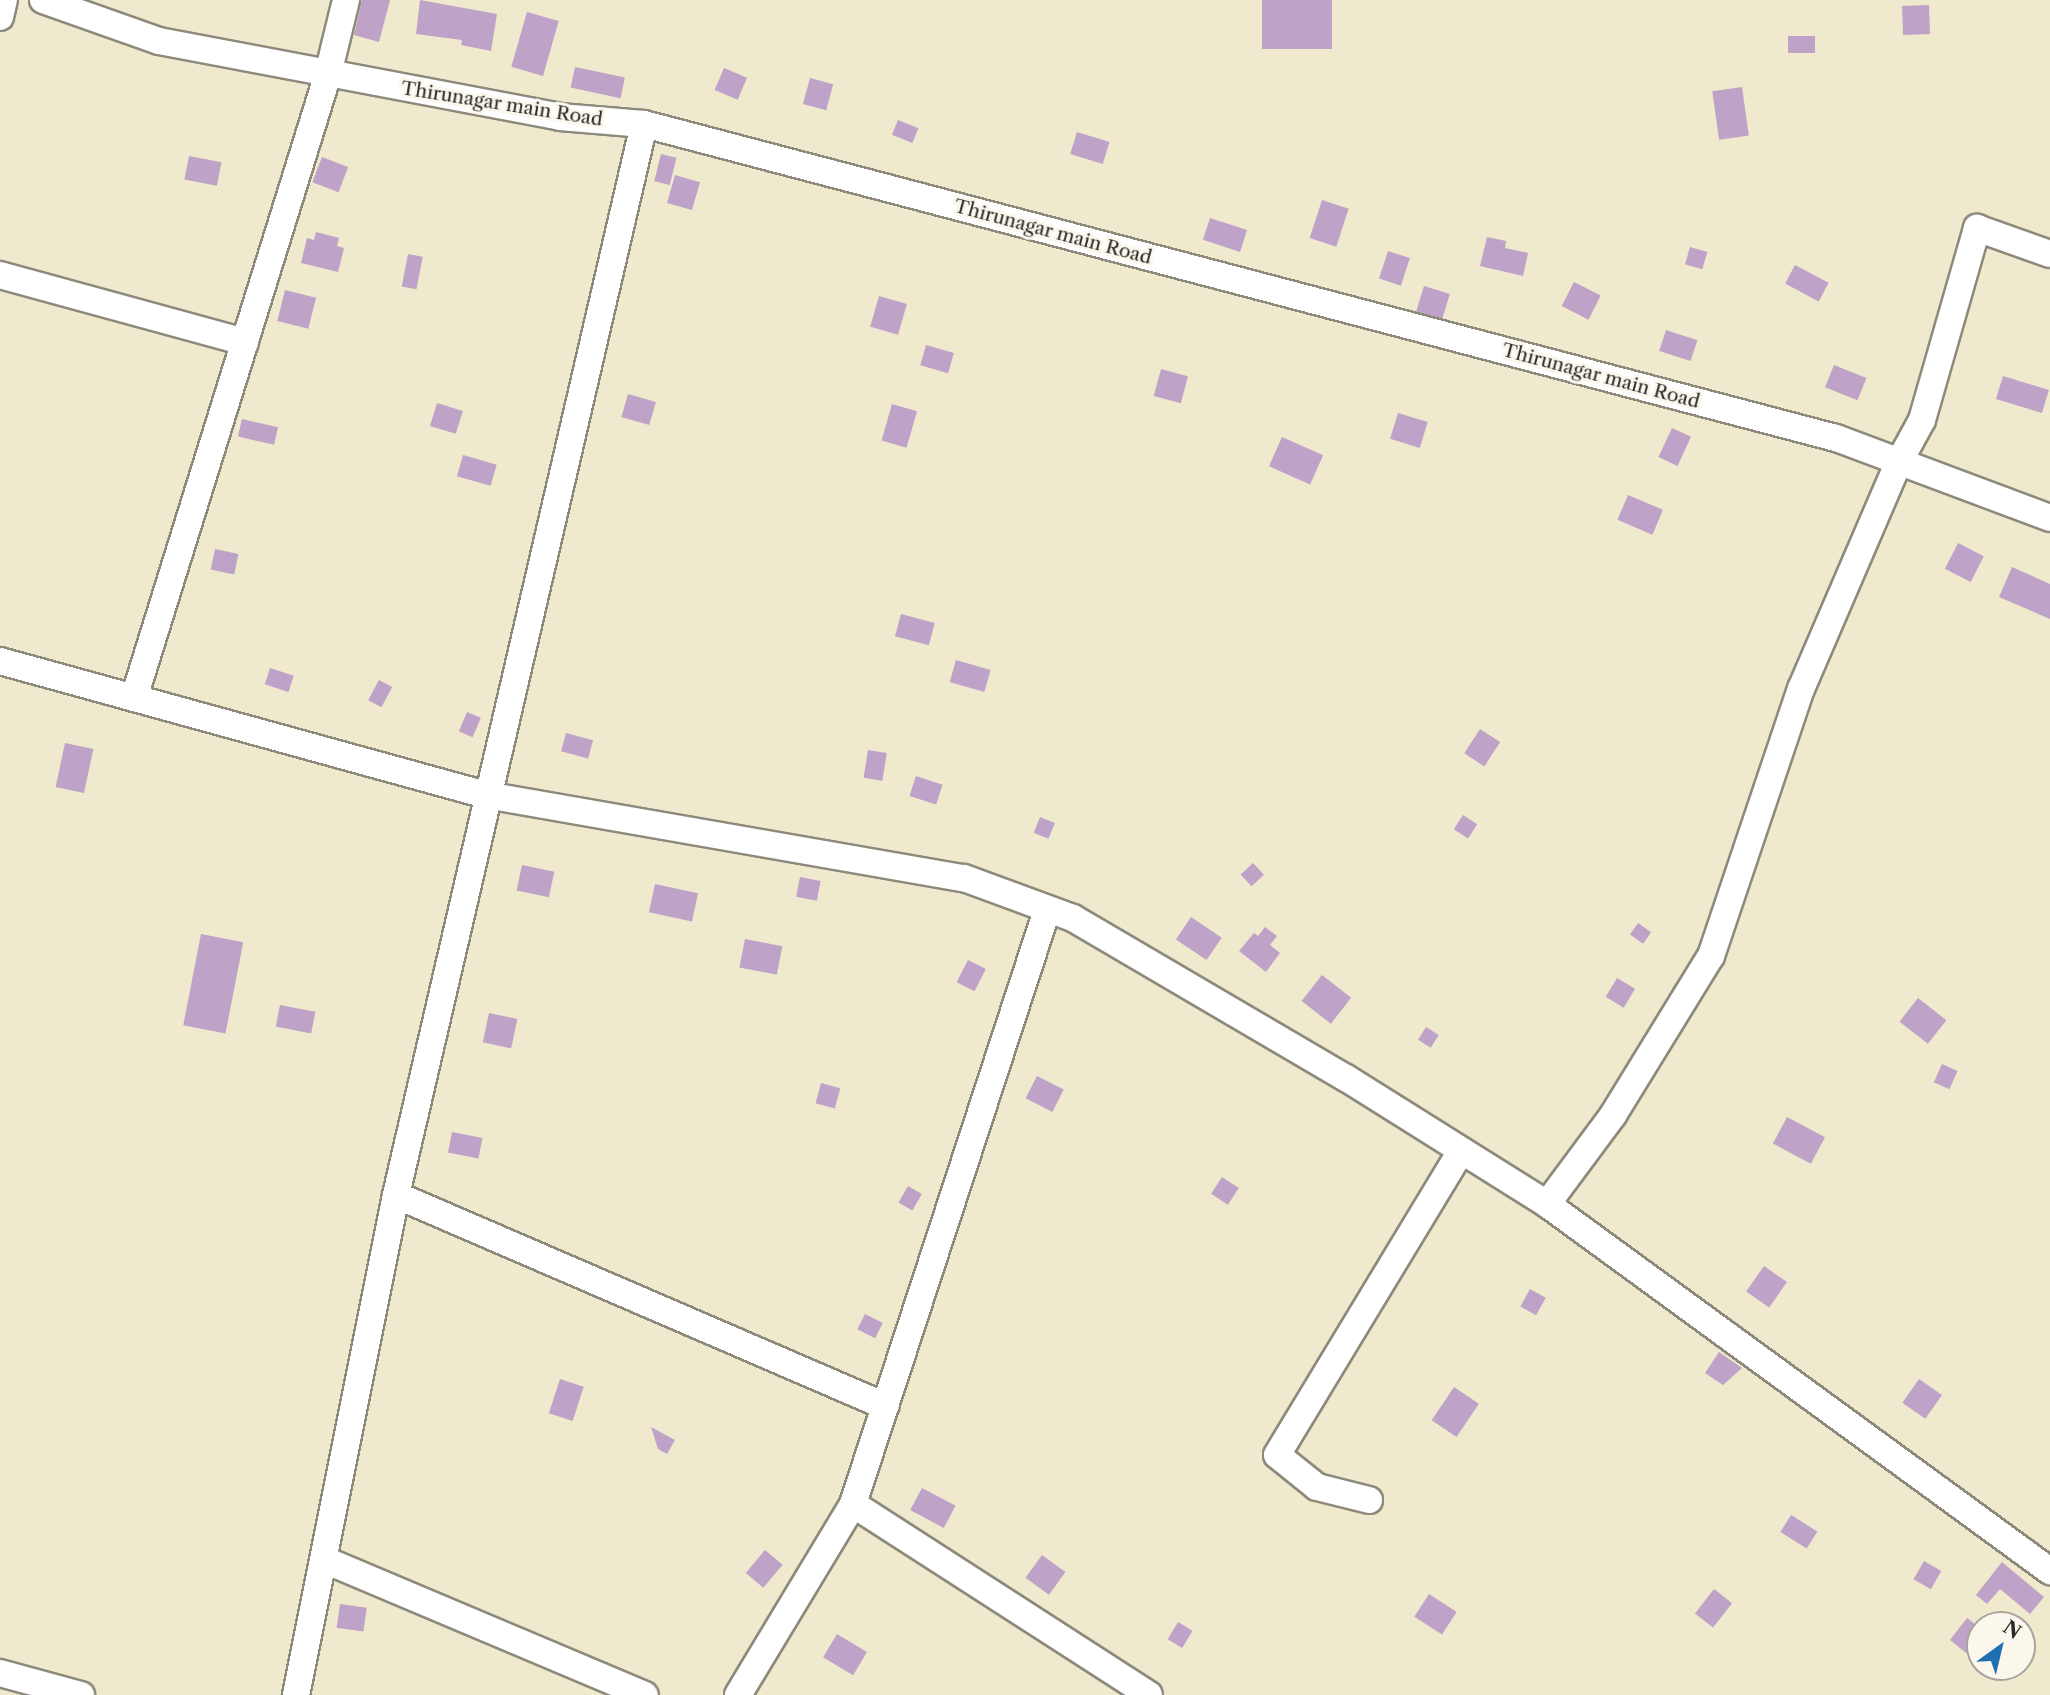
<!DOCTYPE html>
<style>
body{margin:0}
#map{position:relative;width:2050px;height:1695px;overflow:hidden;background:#efe9cd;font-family:"Libre Caslon Text",serif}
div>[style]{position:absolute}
.building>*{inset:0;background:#bfa2c7;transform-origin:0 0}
.roads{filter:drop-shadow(2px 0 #8d8a7c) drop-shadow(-2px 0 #8d8a7c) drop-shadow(0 2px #8d8a7c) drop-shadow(0 -2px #8d8a7c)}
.minor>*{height:26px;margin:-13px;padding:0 13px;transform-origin:13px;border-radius:13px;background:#fff}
span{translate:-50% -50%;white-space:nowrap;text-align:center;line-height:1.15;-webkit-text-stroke:6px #fbf7ec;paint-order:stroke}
.street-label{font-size:19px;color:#2b2b2b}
.north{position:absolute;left:1966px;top:1611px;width:70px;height:70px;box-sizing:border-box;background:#fbf7ec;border:2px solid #a8a59f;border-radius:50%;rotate:34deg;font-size:19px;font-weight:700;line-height:28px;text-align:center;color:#2b2b2b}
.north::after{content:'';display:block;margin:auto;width:24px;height:32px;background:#1f6fb2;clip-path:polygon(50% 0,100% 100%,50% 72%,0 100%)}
</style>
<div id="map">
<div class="building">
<i style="clip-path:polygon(362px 0,390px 0,379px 42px,354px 35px)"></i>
<i style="clip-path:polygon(420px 0,497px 14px,491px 51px,461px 45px,462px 40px,416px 34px)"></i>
<i style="left:1262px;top:0;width:70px;height:49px"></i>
<i style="left:1929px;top:5px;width:29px;height:27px;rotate:88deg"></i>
<i style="left:527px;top:12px;width:33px;height:57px;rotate:16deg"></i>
<i style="left:1815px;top:36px;width:17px;height:27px;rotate:90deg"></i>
<i style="left:575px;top:67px;width:51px;height:21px;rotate:12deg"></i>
<i style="left:724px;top:68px;width:25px;height:24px;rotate:23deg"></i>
<i style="left:810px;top:78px;width:24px;height:27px;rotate:15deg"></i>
<i style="left:1742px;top:87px;width:49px;height:30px;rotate:82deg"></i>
<i style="left:898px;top:120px;width:22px;height:16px;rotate:22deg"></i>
<i style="left:1077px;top:132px;width:34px;height:23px;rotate:17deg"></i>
<i style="left:661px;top:154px;width:16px;height:28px;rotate:14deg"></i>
<i style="left:189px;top:156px;width:33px;height:24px;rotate:11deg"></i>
<i style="left:322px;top:157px;width:28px;height:27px;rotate:21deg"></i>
<i style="left:675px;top:175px;width:26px;height:29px;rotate:16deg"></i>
<i style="left:1322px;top:200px;width:28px;height:40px;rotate:18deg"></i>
<i style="left:1210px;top:218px;width:39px;height:23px;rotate:18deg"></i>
<i style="clip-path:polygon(316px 232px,339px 238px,337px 246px,344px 248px,338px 272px,301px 263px,307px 238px,314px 240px)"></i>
<i style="clip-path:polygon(1487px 237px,1506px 241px,1505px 248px,1528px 253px,1523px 276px,1480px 266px)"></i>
<i style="left:1690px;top:247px;width:18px;height:18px;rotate:16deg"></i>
<i style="left:1388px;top:251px;width:23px;height:29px;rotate:18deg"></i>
<i style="left:408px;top:254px;width:15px;height:33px;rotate:11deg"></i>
<i style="left:1795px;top:265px;width:38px;height:21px;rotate:28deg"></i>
<i style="left:1574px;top:282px;width:30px;height:27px;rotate:27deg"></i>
<i style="left:1424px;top:286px;width:27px;height:27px;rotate:17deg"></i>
<i style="left:285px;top:290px;width:32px;height:32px;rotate:14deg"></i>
<i style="left:879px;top:296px;width:29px;height:32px;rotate:16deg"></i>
<i style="left:1666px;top:330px;width:33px;height:22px;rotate:18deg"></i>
<i style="left:926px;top:345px;width:29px;height:21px;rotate:16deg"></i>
<i style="left:1834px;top:365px;width:35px;height:24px;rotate:22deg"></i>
<i style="left:1161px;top:369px;width:28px;height:28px;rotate:15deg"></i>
<i style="left:2003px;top:376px;width:48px;height:24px;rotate:17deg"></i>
<i style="left:628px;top:394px;width:29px;height:24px;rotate:16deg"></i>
<i style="left:437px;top:403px;width:27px;height:24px;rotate:17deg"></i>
<i style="left:892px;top:404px;width:26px;height:38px;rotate:16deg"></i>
<i style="left:1398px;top:413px;width:31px;height:27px;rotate:17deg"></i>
<i style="left:242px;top:419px;width:37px;height:18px;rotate:13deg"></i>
<i style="left:1672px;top:428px;width:21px;height:32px;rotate:25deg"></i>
<i style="left:1282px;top:437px;width:45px;height:32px;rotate:24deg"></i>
<i style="left:463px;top:455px;width:35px;height:22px;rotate:16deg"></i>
<i style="left:1628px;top:495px;width:38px;height:27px;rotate:23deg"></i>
<i style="left:1958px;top:543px;width:29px;height:29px;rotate:27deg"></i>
<i style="left:215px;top:549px;width:24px;height:21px;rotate:12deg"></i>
<i style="clip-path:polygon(2012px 567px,2050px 584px,2050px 619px,1999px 597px)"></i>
<i style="left:901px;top:614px;width:35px;height:23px;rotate:15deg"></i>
<i style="left:956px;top:660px;width:36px;height:23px;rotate:16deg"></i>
<i style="left:270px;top:668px;width:25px;height:17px;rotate:18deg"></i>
<i style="left:379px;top:680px;width:15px;height:23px;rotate:28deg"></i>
<i style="left:467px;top:712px;width:15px;height:21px;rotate:23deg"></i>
<i style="left:1480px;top:729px;width:24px;height:29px;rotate:33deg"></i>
<i style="left:566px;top:733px;width:28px;height:19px;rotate:15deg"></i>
<i style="left:65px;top:743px;width:29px;height:45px;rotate:12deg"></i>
<i style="left:868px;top:750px;width:19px;height:28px;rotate:9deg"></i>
<i style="left:916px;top:776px;width:28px;height:21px;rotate:18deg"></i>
<i style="left:1463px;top:815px;width:17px;height:17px;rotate:33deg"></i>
<i style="left:1040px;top:817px;width:16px;height:17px;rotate:22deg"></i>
<i style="left:1253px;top:863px;width:16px;height:17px;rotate:47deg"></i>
<i style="left:522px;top:865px;width:33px;height:26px;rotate:12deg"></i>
<i style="left:800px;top:877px;width:21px;height:20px;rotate:11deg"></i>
<i style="left:655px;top:884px;width:44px;height:29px;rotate:12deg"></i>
<i style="left:1191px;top:917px;width:37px;height:27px;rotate:34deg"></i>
<i style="left:1638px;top:923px;width:16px;height:14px;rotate:35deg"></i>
<i style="clip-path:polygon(1265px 927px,1277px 936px,1270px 945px,1280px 953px,1266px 972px,1239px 951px,1254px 933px,1258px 936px)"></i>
<i style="left:201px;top:934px;width:43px;height:93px;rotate:11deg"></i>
<i style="left:745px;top:939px;width:38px;height:29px;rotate:11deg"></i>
<i style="left:968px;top:960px;width:20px;height:25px;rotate:27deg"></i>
<i style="left:1322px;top:975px;width:37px;height:33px;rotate:38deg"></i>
<i style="left:1617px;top:978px;width:21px;height:22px;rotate:31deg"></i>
<i style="left:1918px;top:998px;width:36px;height:30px;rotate:38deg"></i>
<i style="left:280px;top:1005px;width:36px;height:22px;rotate:11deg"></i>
<i style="left:489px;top:1013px;width:29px;height:30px;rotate:12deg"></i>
<i style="left:1426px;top:1027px;width:15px;height:15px;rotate:32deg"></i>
<i style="left:1942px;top:1064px;width:17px;height:20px;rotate:24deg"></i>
<i style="left:1037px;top:1076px;width:30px;height:25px;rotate:27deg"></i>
<i style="left:821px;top:1083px;width:20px;height:21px;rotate:15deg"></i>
<i style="left:1787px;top:1117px;width:43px;height:30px;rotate:28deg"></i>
<i style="left:452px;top:1132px;width:31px;height:21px;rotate:11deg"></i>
<i style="left:1222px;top:1177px;width:20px;height:20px;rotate:33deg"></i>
<i style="left:908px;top:1186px;width:16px;height:19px;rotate:30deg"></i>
<i style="left:1764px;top:1266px;width:28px;height:31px;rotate:35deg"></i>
<i style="left:1530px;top:1289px;width:18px;height:20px;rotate:29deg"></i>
<i style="left:865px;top:1314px;width:20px;height:17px;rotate:27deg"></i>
<i style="clip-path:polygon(1719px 1352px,1742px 1368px,1723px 1385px,1705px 1373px)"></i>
<i style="left:560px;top:1379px;width:25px;height:36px;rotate:18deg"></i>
<i style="left:1919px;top:1379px;width:28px;height:29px;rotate:35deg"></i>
<i style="left:1454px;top:1387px;width:30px;height:40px;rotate:34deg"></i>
<i style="clip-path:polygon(651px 1427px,675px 1440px,667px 1454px,658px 1449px)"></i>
<i style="left:922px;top:1488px;width:38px;height:25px;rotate:28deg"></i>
<i style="left:1791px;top:1515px;width:31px;height:20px;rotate:32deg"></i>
<i style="left:765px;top:1550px;width:23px;height:30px;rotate:40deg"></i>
<i style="left:1042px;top:1555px;width:29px;height:28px;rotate:36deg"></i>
<i style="left:1924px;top:1561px;width:20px;height:21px;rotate:30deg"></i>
<i style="clip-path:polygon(2002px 1562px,2044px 1597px,2030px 1614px,2000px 1589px,1987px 1604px,1976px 1595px)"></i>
<i style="left:1714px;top:1589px;width:23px;height:31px;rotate:38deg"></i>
<i style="left:1429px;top:1594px;width:33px;height:27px;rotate:33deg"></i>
<i style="left:340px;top:1604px;width:27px;height:24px;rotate:8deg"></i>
<i style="clip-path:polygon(1967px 1618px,1980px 1628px,1980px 1664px,1950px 1640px)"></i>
<i style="left:1178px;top:1622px;width:17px;height:20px;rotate:31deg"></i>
<i style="left:837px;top:1634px;width:35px;height:27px;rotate:31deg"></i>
</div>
<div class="roads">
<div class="minor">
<i style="left:43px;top:0;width:123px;rotate:19.5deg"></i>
<i style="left:159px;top:41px;width:408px;rotate:10.7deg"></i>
<i style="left:560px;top:117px;width:84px;rotate:4.8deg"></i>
<i style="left:644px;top:124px;width:1233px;rotate:14.76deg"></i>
<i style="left:1836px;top:438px;width:228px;rotate:20.5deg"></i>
<i style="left:0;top:17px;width:17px;rotate:-77deg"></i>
<i style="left:0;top:275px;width:254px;rotate:15.3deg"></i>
<i style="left:0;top:661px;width:504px;rotate:15.41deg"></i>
<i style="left:486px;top:795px;width:485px;rotate:9.9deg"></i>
<i style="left:964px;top:878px;width:116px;rotate:20.2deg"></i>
<i style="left:1073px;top:918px;width:316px;rotate:30.4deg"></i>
<i style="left:1346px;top:1078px;width:237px;rotate:32.1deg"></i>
<i style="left:1547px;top:1204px;width:623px;rotate:36.12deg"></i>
<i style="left:134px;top:698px;width:653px;rotate:-72.73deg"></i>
<i style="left:328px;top:74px;width:76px;rotate:-76.3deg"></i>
<i style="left:396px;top:1195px;width:533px;rotate:23.34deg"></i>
<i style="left:1547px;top:1204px;width:111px;rotate:-53.4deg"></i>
<i style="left:1613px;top:1115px;width:187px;rotate:-58.4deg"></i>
<i style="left:1711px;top:956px;width:282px;rotate:-71.4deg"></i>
<i style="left:1801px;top:689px;width:245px;rotate:-66.7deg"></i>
<i style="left:1898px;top:464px;width:50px;rotate:-61.4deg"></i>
<i style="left:1922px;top:420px;width:200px;rotate:-74deg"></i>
<i style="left:1977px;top:228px;width:77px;rotate:19.6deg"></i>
<i style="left:1369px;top:1500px;width:54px;rotate:-166deg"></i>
<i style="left:1317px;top:1487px;width:51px;rotate:-141.3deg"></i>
<i style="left:1277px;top:1455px;width:355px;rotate:-58.8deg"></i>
<i style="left:853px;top:1504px;width:352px;rotate:32.8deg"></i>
<i style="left:325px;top:1560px;width:347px;rotate:22.9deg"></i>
<i style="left:0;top:1673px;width:84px;rotate:15.2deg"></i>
<i style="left:296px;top:1695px;width:510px;rotate:-78.69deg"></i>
<i style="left:396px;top:1195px;width:1099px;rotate:-76.96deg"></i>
<i style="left:738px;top:1695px;width:223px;rotate:-58.9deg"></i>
<i style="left:853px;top:1504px;width:625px;rotate:-71.91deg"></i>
</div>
</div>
<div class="street-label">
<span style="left:502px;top:104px;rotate:9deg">Thirunagar main Road</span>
<span style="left:1053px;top:232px;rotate:15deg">Thirunagar main Road</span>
<span style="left:1601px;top:376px;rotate:15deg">Thirunagar main Road</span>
</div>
<div class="north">N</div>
</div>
